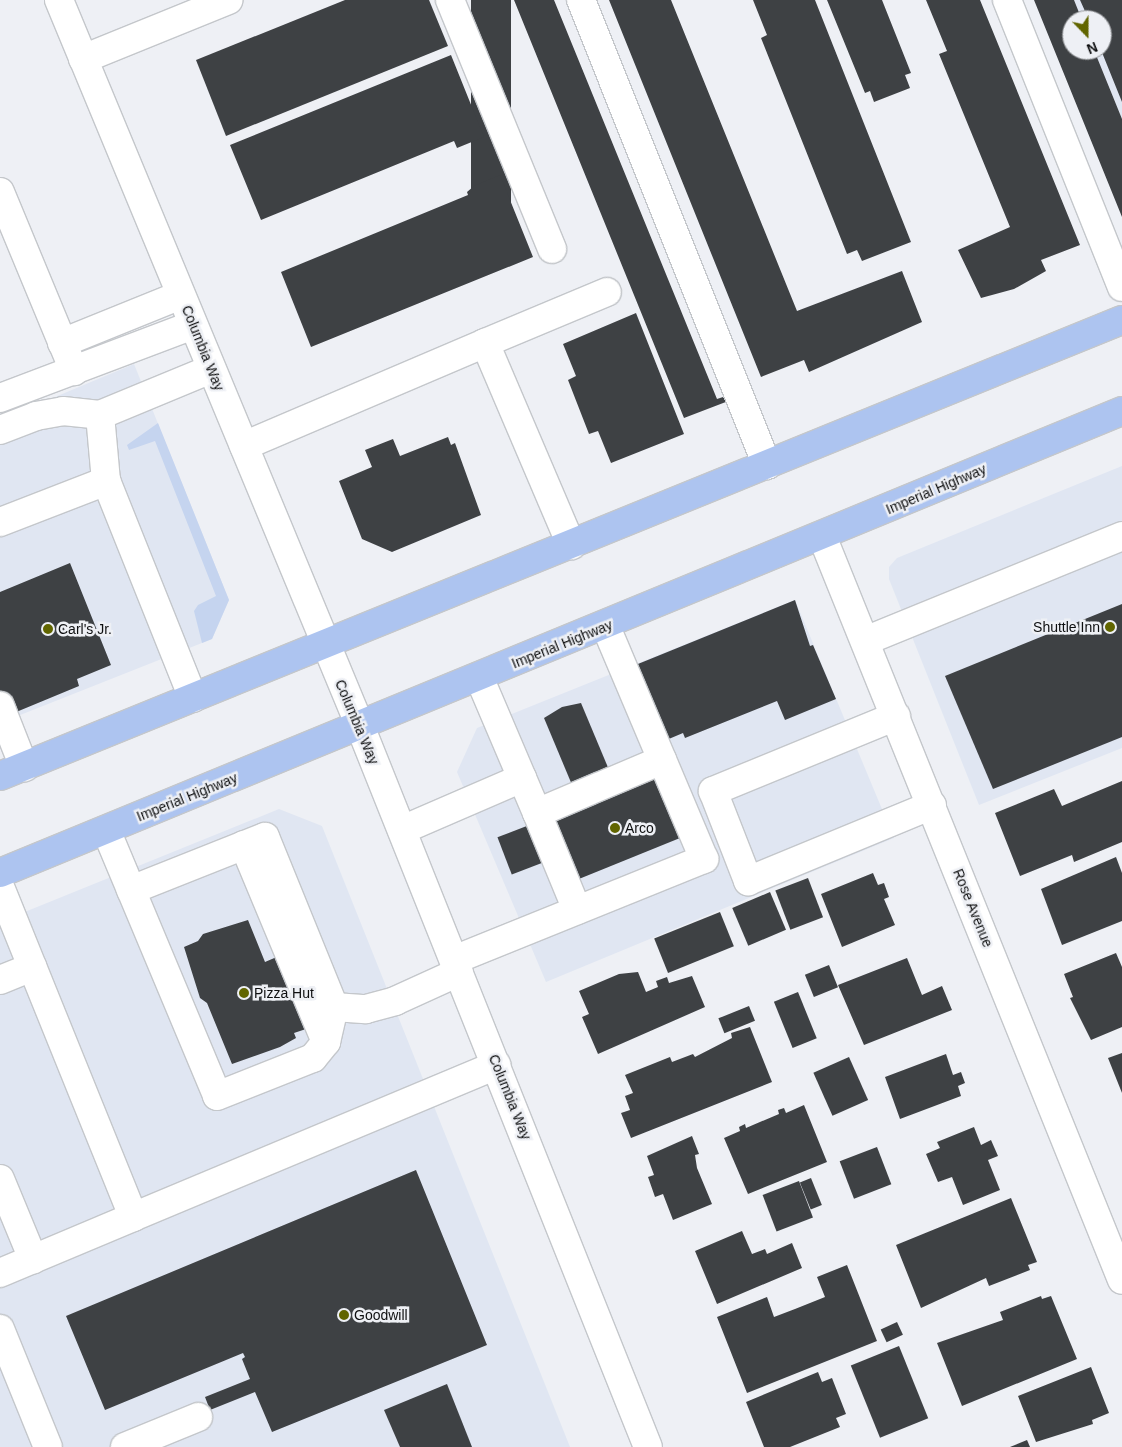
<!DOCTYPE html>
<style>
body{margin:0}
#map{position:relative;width:1122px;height:1447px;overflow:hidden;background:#eef0f5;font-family:Arial,sans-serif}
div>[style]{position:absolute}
.built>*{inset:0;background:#e0e6f2}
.green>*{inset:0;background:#c5d4ef}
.building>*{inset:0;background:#3e4144;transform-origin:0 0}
.roads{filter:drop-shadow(1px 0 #c4c7cb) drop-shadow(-1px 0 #c4c7cb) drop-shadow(0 1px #c4c7cb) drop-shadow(0 -1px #c4c7cb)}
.minor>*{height:28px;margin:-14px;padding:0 14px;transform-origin:14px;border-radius:14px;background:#fff}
.major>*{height:28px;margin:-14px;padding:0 14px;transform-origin:14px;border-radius:14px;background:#adc4f0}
.dots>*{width:14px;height:14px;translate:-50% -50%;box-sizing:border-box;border:2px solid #eef0f5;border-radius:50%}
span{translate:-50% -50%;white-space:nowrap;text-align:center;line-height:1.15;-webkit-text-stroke:5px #eef0f5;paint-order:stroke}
.street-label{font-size:14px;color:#0e0f10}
.poi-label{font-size:14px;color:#0e0f10}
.right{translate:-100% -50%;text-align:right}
.left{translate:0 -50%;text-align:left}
.north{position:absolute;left:1062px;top:10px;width:50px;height:50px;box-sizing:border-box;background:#eef0f5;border:1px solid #949699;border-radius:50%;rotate:158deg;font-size:14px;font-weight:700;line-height:20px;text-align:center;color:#0e0f10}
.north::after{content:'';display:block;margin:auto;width:18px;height:22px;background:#616500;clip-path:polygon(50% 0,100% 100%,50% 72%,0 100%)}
</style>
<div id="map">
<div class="built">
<i style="clip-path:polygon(1074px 0,1122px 0,1122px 119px,1094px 50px,1102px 50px,1102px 20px,1082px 20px)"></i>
<i style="clip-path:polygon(134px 364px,229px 600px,212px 639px,0 723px,0 420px)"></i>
<i style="clip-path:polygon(1122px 466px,1122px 748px,979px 805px,889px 579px,889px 567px,897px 558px)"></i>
<i style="clip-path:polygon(795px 600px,894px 838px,546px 982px,457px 772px,477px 728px)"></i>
<i style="clip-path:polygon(279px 809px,322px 826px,570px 1447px,0 1447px,0 922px)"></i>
</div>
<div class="green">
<i style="clip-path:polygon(158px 423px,229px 600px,212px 639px,202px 643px,194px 611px,198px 605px,216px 596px,155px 441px,129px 450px,127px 445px)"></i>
</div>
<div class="building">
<i style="clip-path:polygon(345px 0,429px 0,448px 46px,226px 136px,196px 60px)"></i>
<i style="left:471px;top:0;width:40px;height:266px"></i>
<i style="clip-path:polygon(514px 0,554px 0,717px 399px,729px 395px,731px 400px,684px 418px)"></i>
<i style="clip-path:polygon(609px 0,671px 0,797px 311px,902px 271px,922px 322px,809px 372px,804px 360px,761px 377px)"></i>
<i style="clip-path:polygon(753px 0,815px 0,911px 242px,862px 261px,857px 250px,847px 254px,761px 38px,767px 35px)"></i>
<i style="clip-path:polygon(827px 0,882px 0,911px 73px,905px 75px,910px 88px,874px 102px,870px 91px,865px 93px)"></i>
<i style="clip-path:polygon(926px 0,980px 0,1080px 245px,1041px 260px,1046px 271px,1014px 289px,981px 298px,958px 250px,1010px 227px,939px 54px,947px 51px)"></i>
<i style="clip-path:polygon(1034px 0,1074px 0,1082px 20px,1072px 20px,1072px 50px,1094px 50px,1122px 119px,1122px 217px)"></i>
<i style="clip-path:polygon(1080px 0,1122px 0,1122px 102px,1101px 50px,1102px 20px,1089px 20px)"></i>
<i style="clip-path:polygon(451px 55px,484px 137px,457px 148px,454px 141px,261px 220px,230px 145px)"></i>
<i style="clip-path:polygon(500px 175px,533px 257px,311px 347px,281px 272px,468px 195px,467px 192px,474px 186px)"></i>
<i style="clip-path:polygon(636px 313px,684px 434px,611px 463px,598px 431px,589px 434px,568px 380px,576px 376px,563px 344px)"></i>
<i style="clip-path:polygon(448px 437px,451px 445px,455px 443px,481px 515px,392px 552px,362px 539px,339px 481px,372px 467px,365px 450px,393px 439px,400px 456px)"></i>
<i style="clip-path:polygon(70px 563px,111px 665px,77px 679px,79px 686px,9px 715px,0 694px,0 592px)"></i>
<i style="clip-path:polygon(795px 600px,810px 646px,813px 645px,836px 699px,785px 720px,777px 701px,685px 738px,683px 733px,664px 741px,633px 666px)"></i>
<i style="clip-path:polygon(1122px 604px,1122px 737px,993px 789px,945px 676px)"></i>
<i style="clip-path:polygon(581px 703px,612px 777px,575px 792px,544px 718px,562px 707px)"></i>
<i style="left:657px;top:774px;width:68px;height:119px;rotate:68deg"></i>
<i style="clip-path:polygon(1122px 781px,1122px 842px,1074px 862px,1072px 855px,1020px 876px,995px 813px,1054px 789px,1062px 806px)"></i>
<i style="left:532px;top:824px;width:40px;height:37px;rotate:69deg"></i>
<i style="clip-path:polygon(1116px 857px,1122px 873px,1122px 921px,1062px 945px,1041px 889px)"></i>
<i style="clip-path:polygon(873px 873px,878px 885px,884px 883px,889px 897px,884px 899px,895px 925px,842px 947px,821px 894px)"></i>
<i style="left:808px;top:878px;width:42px;height:35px;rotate:69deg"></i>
<i style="left:770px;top:892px;width:41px;height:41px;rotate:67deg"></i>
<i style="left:720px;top:912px;width:37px;height:71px;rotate:68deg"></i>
<i style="clip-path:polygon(248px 920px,265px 962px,279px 956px,306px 1029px,294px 1033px,296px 1038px,280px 1047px,232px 1064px,207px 1003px,200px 998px,184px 947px,198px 941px,203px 934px)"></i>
<i style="clip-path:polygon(1116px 953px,1122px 967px,1122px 1027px,1091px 1040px,1070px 998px,1073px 997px,1064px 974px)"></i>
<i style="clip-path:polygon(907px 958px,922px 995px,942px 986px,952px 1010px,864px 1045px,838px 985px)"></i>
<i style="left:829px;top:965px;width:24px;height:26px;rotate:68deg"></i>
<i style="clip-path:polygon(638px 972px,646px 992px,658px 987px,656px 981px,667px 977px,669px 983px,692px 976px,705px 1007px,598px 1054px,582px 1017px,589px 1014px,579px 991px,619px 974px)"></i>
<i style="left:798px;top:992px;width:50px;height:26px;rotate:68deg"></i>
<i style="left:749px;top:1006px;width:16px;height:33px;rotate:68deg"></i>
<i style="clip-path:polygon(750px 1027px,772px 1082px,631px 1138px,621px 1113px,630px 1110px,625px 1096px,633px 1093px,625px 1075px,670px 1057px,672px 1062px,693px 1054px,695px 1057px,732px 1038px,731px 1033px)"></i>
<i style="clip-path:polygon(1122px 1053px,1122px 1093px,1108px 1058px)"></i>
<i style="clip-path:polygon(946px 1054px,953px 1075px,961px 1072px,965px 1083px,958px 1086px,961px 1096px,900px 1119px,885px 1077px)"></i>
<i style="left:849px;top:1057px;width:47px;height:39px;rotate:66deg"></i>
<i style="clip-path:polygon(804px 1105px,827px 1162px,748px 1194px,724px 1138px,740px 1131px,739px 1127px,745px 1124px,746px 1128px,779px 1114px,778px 1110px,784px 1108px,786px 1113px)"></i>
<i style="clip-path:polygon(974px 1127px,981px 1145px,991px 1140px,998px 1156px,988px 1160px,1000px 1190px,963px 1205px,952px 1177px,938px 1182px,926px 1154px,940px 1148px,937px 1142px)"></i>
<i style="clip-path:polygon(692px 1136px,699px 1154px,695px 1155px,697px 1168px,712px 1204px,673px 1220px,663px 1194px,655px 1197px,648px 1177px,654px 1175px,647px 1156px)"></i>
<i style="left:877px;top:1147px;width:40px;height:40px;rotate:69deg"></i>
<i style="clip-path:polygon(416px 1170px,487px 1345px,272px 1432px,255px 1392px,210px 1410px,205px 1397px,250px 1379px,242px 1359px,245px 1357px,243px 1353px,105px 1410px,66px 1316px)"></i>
<i style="left:811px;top:1178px;width:29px;height:12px;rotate:68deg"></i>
<i style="left:799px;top:1181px;width:39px;height:39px;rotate:69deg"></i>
<i style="clip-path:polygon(1011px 1198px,1037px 1262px,1028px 1265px,1030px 1270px,989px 1286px,986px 1278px,921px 1308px,896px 1245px)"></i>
<i style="clip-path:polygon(742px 1231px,752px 1254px,765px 1249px,767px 1254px,792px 1243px,802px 1268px,717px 1304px,695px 1251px)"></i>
<i style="clip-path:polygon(847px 1265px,877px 1341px,747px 1393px,717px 1317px,767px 1297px,774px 1317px,795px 1309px,825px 1297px,817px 1277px)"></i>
<i style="clip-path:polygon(1041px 1296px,1042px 1299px,1051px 1296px,1077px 1359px,962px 1406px,937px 1343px,1003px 1320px,1000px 1312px)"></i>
<i style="left:897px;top:1322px;width:14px;height:18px;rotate:65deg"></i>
<i style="left:899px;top:1346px;width:78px;height:52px;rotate:68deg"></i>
<i style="clip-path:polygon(1091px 1367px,1109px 1413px,1092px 1420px,1093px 1424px,1036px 1442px,1018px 1396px)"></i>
<i style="clip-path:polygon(818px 1372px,822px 1382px,832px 1378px,846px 1414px,836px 1418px,840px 1427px,790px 1447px,764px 1447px,746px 1402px)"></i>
<i style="clip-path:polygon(447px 1384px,472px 1447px,400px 1447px,384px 1410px)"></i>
<i style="clip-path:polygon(1027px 1440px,1030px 1447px,1010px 1447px)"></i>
</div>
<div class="roads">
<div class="minor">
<i style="left:59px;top:0;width:786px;rotate:67.48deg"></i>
<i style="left:360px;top:726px;width:776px;rotate:68.23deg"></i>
<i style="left:450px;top:0;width:269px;rotate:67.7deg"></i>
<i style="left:581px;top:0;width:501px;rotate:68.2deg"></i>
<i style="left:1007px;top:0;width:309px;rotate:68.2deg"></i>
<i style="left:83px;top:59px;width:157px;rotate:-22.1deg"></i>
<i style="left:0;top:192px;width:194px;rotate:67.5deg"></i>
<i style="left:62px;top:343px;width:128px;rotate:-22deg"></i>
<i style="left:485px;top:343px;width:132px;rotate:-22.7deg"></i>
<i style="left:0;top:398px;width:206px;rotate:-20.7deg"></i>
<i style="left:0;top:430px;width:39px;rotate:-21deg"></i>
<i style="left:36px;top:416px;width:27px;rotate:-10deg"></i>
<i style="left:63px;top:411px;width:37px;rotate:6deg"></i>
<i style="left:244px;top:446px;width:262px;rotate:-23.1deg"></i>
<i style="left:485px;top:343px;width:220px;rotate:66.9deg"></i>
<i style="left:0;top:522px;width:114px;rotate:-21.1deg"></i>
<i style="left:822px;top:536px;width:802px;rotate:68.04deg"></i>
<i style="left:865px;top:641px;width:278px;rotate:-22.2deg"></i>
<i style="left:479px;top:677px;width:148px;rotate:66.9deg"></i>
<i style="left:193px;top:698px;width:234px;rotate:-111.8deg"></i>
<i style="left:106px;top:481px;width:66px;rotate:-95.2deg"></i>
<i style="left:100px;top:415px;width:120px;rotate:-22.5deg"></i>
<i style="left:0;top:706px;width:66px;rotate:68.5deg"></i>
<i style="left:896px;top:716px;width:198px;rotate:157.7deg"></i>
<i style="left:713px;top:791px;width:97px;rotate:68.7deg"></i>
<i style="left:748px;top:881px;width:199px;rotate:-22.4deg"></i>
<i style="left:106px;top:830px;width:288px;rotate:67.3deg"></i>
<i style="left:217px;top:1096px;width:103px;rotate:-21.6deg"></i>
<i style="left:313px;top:1058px;width:21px;rotate:-51deg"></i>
<i style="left:326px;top:1042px;width:36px;rotate:-77deg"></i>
<i style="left:402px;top:830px;width:131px;rotate:-23.4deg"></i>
<i style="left:244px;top:845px;width:213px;rotate:67.4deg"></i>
<i style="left:0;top:887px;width:356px;rotate:68deg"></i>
<i style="left:133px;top:1217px;width:394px;rotate:-22.7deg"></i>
<i style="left:131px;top:890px;width:144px;rotate:-21.6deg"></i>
<i style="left:265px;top:837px;width:183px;rotate:67.9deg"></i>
<i style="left:334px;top:1007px;width:32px;rotate:4deg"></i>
<i style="left:366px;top:1009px;width:30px;rotate:-15deg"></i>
<i style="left:395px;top:1001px;width:70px;rotate:-24.4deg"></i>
<i style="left:577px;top:910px;width:105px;rotate:-112.4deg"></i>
<i style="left:537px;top:813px;width:136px;rotate:-23deg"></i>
<i style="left:454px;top:960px;width:270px;rotate:-22deg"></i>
<i style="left:704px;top:859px;width:252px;rotate:-112.9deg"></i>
<i style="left:0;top:980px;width:35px;rotate:-22deg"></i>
<i style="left:0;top:1179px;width:87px;rotate:67.6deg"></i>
<i style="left:0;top:1273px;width:144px;rotate:-22.8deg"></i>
<i style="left:0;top:1329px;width:127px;rotate:67.9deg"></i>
<i style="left:125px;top:1447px;width:79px;rotate:-22.3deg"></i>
</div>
<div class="major">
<i style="left:0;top:776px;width:1211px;rotate:-22.12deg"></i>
<i style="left:0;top:873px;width:1213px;rotate:-22.38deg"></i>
</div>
</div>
<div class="dots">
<i style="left:1110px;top:627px;background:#616500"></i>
<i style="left:48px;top:629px;background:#616500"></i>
<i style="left:615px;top:828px;background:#616500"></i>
<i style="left:244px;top:993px;background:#616500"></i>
<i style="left:344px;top:1315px;background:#616500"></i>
</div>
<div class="street-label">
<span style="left:203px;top:348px;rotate:68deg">Columbia Way</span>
<span style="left:936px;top:489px;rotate:-23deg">Imperial Highway</span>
<span style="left:562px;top:644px;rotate:-22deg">Imperial Highway</span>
<span style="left:357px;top:722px;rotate:67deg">Columbia Way</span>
<span style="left:187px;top:797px;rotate:-22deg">Imperial Highway</span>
<span style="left:973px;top:908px;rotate:68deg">Rose Avenue</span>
<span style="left:510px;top:1097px;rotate:68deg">Columbia Way</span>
</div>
<div class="poi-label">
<span class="right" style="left:1100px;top:627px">Shuttle Inn</span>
<span class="left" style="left:58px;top:629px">Carl's Jr.</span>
<span class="left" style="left:625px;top:828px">Arco</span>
<span class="left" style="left:254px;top:993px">Pizza Hut</span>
<span class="left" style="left:354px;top:1315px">Goodwill</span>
</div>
<div class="north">N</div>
</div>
